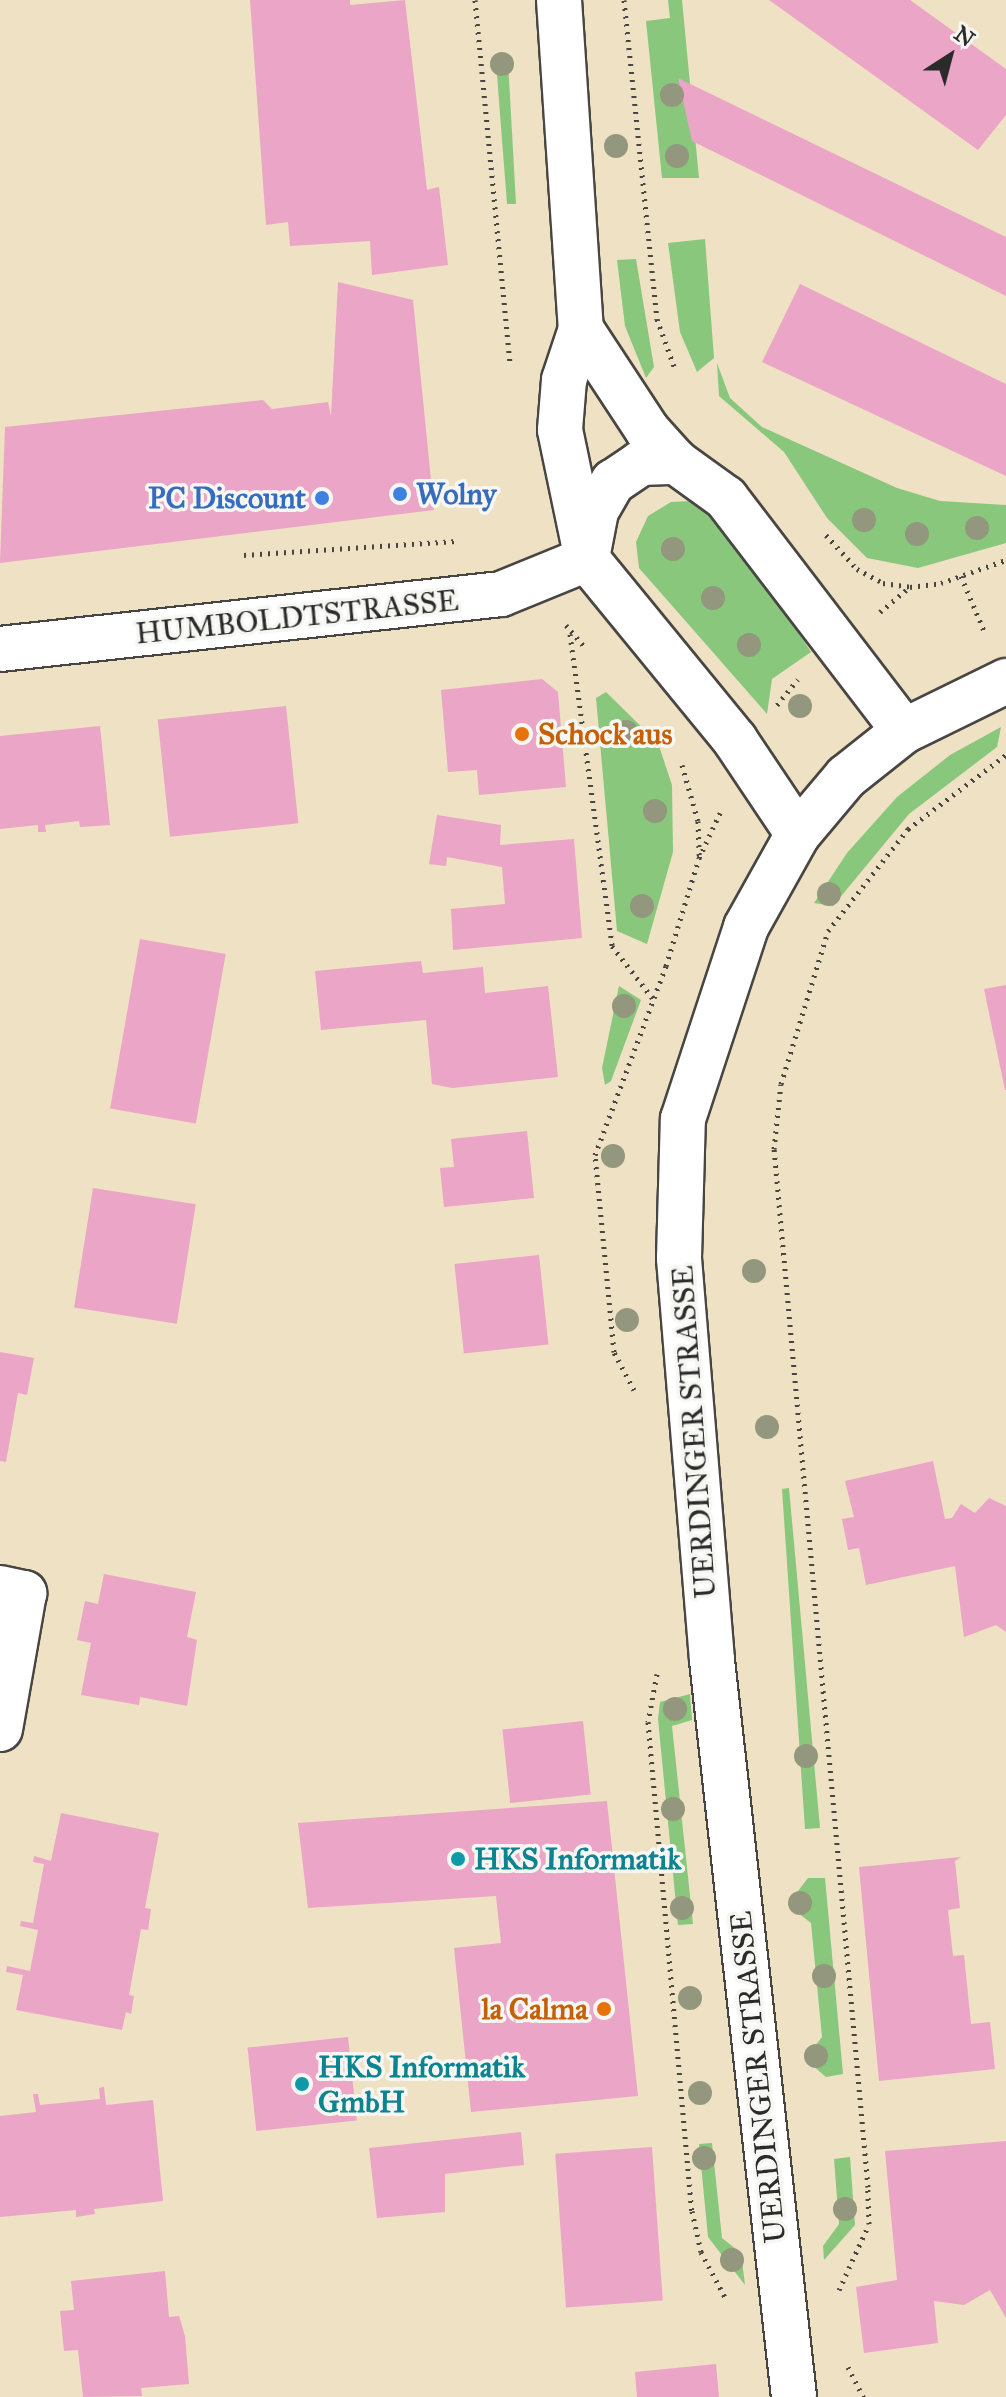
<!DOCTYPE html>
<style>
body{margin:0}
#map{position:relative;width:1006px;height:2397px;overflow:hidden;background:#efe1c3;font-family:"IM FELL Great Primer",serif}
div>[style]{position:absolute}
.green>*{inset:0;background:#89c77d}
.building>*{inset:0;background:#eba5c6;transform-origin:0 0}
.path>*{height:5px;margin-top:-2.5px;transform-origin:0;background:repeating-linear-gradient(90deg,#484642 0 2px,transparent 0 8px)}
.roads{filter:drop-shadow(2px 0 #484642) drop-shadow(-2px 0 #484642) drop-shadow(0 2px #484642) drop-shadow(0 -2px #484642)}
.minor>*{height:44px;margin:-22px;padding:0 22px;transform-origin:22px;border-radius:22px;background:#fff}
.tertiary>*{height:44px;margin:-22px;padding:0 22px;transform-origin:22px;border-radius:22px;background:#fff}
.secondary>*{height:44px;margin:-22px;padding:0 22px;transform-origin:22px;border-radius:22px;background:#fff}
.trees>*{width:24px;height:24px;margin:-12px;border-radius:50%;background:#93977d}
.dots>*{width:22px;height:22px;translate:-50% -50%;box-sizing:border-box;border:4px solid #f6f6f2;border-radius:50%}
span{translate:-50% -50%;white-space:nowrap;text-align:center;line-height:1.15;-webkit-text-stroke:7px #f6f6f2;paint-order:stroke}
.shop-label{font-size:30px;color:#366cbe;font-weight:700}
.left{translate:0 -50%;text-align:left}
.right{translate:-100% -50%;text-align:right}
.street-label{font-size:30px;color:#2b2b2b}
.food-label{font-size:30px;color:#c56008;font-weight:700}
.culture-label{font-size:30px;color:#0d838f;font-weight:700}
.north{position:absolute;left:910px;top:16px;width:80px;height:80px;-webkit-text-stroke:6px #f6f6f2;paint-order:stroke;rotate:36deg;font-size:22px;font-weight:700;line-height:32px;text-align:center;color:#2b2b2b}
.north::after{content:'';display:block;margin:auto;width:28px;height:36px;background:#2b2b2b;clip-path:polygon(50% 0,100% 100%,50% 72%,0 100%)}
</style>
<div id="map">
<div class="green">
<i style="clip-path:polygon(668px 0,682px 0,699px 178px,662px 178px,646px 21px,670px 18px)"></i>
<i style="clip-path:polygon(508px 61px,516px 204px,507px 204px,496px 62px)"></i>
<i style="clip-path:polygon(705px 239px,714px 358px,697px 372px,680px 332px,668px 243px)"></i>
<i style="clip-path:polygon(636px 259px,654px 367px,646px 378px,625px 326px,617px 260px)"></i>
<i style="clip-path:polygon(717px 363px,730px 398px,762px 427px,897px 488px,940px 501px,1006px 505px,1006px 543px,918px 568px,867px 558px,827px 518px,784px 452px,719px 396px)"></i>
<i style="clip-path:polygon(692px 501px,732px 531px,811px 652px,772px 679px,767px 714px,639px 568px,636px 542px,648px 516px,671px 502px)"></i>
<i style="clip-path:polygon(606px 692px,658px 743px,672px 785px,673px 852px,647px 944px,617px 931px,596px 698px)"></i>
<i style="clip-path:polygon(1001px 727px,997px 747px,909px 814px,833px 906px,814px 903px,847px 853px,897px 797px,950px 755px)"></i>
<i style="clip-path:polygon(619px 986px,641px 1000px,611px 1081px,605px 1085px,602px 1068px)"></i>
<i style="clip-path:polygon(789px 1488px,820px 1828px,805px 1829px,782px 1489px)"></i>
<i style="clip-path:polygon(690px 1694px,692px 1720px,672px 1726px,693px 1924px,678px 1925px,658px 1719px,660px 1702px)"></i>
<i style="clip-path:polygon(808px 1878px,825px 1878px,843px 2074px,826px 2077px,805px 2059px,822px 2037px,811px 1923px,793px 1909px,792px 1899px)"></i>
<i style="clip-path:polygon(712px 2143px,722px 2238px,741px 2253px,745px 2285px,708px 2237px,699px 2144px)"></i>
<i style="clip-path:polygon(850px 2157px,855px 2225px,824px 2260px,823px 2246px,839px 2224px,834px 2159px)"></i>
</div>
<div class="building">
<i style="clip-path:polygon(250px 0,350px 0,350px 5px,405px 0,427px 190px,439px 187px,448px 265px,372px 275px,370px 241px,290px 246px,288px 222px,266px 225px)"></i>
<i style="clip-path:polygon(769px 0,910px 0,1006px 69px,1006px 115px,978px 150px)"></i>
<i style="clip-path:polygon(678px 78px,1006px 237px,1006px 296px,692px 141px)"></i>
<i style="clip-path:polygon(338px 282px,413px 300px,434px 510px,0 563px,5px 427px,263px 400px,272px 409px,328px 402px,331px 416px)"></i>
<i style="clip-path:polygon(800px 284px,1006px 384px,1006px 476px,762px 362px)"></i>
<i style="clip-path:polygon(542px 679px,558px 692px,566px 787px,479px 795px,477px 770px,448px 772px,441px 690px)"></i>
<i style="left:286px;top:706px;width:118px;height:129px;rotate:84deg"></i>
<i style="clip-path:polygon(100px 726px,110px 825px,80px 827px,79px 821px,45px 825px,46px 832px,38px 832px,38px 825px,0 829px,0 736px)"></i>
<i style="clip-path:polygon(437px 815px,501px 825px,500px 845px,574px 839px,582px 938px,453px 950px,451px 909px,505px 904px,502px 867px,447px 857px,446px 866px,429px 864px)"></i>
<i style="left:140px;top:939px;width:87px;height:172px;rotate:10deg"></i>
<i style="clip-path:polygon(421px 961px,423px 973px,483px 967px,485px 993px,548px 986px,558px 1077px,452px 1088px,432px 1084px,426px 1020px,321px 1030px,315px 971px)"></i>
<i style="clip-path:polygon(1006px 985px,1006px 1090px,1005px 1090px,984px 989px)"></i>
<i style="clip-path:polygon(527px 1131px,534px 1198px,444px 1207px,440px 1168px,454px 1167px,451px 1139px)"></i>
<i style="left:93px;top:1188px;width:104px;height:121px;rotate:9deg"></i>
<i style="left:539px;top:1255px;width:90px;height:85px;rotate:84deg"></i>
<i style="clip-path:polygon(0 1352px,34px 1358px,27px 1395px,18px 1393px,6px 1462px,0 1461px)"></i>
<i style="clip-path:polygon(933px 1461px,945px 1519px,952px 1518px,961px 1504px,975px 1513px,989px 1498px,1006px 1506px,1006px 1632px,996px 1625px,964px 1637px,955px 1566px,866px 1585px,859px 1548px,848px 1550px,842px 1519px,854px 1517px,845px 1481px)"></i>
<i style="clip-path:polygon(104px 1574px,196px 1592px,187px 1637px,197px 1640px,187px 1706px,140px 1697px,139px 1705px,81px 1695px,91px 1643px,77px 1640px,85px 1601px,98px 1604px)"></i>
<i style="left:583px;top:1721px;width:74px;height:81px;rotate:84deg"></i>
<i style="clip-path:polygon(607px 1801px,638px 2096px,471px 2112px,454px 1948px,501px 1943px,496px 1896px,308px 1908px,298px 1823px)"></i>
<i style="clip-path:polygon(61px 1813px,159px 1833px,145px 1908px,151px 1909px,148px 1930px,141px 1929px,129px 1995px,134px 1996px,131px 2014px,126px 2012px,122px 2030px,16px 2010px,23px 1975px,6px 1972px,7px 1966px,30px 1971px,38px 1930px,20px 1926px,21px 1921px,33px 1923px,44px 1864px,33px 1862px,34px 1856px,51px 1861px)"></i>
<i style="clip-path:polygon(961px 1857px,955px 1861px,960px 1908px,948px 1910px,953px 1956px,964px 1955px,971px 2024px,990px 2022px,995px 2069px,879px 2081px,859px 1867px)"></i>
<i style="left:348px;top:2037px;width:84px;height:101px;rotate:84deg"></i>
<i style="clip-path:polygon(104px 2087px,106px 2105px,153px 2100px,163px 2201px,94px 2209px,95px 2214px,76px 2217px,76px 2210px,0 2217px,0 2116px,36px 2112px,33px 2094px,38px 2094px,40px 2105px,100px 2099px,99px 2088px)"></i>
<i style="clip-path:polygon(521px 2132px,524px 2165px,445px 2174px,445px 2212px,377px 2218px,369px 2148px)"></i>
<i style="clip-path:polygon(1006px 2141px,1006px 2318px,990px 2290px,964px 2305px,934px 2301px,938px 2343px,864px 2353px,856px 2287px,897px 2280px,885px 2151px)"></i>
<i style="left:652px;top:2147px;width:154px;height:97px;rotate:86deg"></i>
<i style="clip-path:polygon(165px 2271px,169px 2317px,179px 2316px,185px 2336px,189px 2384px,141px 2388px,142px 2396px,83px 2397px,78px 2350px,64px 2351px,60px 2311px,74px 2310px,71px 2281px)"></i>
<i style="clip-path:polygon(716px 2364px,719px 2397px,637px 2397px,635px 2372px)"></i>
</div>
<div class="path">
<i style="left:475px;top:0;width:365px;rotate:84.5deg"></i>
<i style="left:624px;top:0;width:321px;rotate:84.1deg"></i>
<i style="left:657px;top:319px;width:53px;rotate:70.2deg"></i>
<i style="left:826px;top:535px;width:46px;rotate:47.6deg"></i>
<i style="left:857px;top:569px;width:30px;rotate:28deg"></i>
<i style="left:883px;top:583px;width:27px;rotate:8deg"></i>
<i style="left:910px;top:587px;width:31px;rotate:-7deg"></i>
<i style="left:941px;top:583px;width:69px;rotate:-19.5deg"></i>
<i style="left:244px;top:555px;width:213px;rotate:-3.8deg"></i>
<i style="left:961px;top:576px;width:62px;rotate:67.2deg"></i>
<i style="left:880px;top:612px;width:39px;rotate:-40deg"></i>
<i style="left:566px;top:625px;width:30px;rotate:50deg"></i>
<i style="left:570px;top:634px;width:315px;rotate:82.3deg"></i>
<i style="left:612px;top:946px;width:68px;rotate:52.1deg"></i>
<i style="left:777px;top:705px;width:33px;rotate:-51deg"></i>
<i style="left:682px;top:765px;width:58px;rotate:74.1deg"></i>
<i style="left:698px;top:821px;width:36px;rotate:88deg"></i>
<i style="left:634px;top:1390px;width:43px;rotate:-117.8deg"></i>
<i style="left:614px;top:1352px;width:198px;rotate:-95.5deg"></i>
<i style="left:595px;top:1155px;width:202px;rotate:-69.4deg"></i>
<i style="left:666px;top:966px;width:113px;rotate:-73deg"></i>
<i style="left:699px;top:858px;width:50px;rotate:-65deg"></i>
<i style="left:657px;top:1674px;width:49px;rotate:100.6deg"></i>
<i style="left:648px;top:1722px;width:491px;rotate:84.9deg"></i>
<i style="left:692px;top:2211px;width:42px;rotate:77.6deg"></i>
<i style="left:701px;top:2252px;width:55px;rotate:62deg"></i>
<i style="left:839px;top:2290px;width:72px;rotate:-65.6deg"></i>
<i style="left:869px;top:2224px;width:37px;rotate:-92deg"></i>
<i style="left:868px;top:2187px;width:1042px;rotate:-95.17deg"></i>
<i style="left:774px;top:1149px;width:65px;rotate:-83.9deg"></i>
<i style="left:781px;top:1084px;width:160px;rotate:-72.9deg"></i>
<i style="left:828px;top:931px;width:130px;rotate:-51.9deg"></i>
<i style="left:908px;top:829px;width:123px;rotate:-37.1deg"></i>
<i style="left:848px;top:2367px;width:34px;rotate:63deg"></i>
</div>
<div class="roads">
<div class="minor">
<i style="left:0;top:1588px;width:25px;rotate:12deg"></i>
<i style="left:24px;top:1593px;width:138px;rotate:100deg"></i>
</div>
<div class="tertiary">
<i style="left:0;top:649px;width:504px;rotate:-6.26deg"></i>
<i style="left:501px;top:594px;width:93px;rotate:-22.1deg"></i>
</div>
<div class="secondary">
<i style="left:559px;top:0;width:330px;rotate:86.2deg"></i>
<i style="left:581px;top:329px;width:54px;rotate:108.4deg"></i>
<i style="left:564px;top:380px;width:50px;rotate:94.6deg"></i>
<i style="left:560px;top:430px;width:132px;rotate:78.2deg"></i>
<i style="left:587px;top:559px;width:234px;rotate:50.7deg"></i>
<i style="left:735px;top:740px;width:113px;rotate:56.2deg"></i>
<i style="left:581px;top:329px;width:122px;rotate:56.7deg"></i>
<i style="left:648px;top:431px;width:42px;rotate:47.9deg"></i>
<i style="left:676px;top:462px;width:62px;rotate:35.8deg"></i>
<i style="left:726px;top:498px;width:293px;rotate:52.6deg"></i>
<i style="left:588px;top:553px;width:43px;rotate:-79.2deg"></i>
<i style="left:596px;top:511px;width:34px;rotate:-60deg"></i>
<i style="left:613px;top:482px;width:34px;rotate:-34deg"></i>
<i style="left:641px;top:463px;width:35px;rotate:-2deg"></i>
<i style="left:794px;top:2397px;width:742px;rotate:-96.35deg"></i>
<i style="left:712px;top:1660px;width:403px;rotate:-94.7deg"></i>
<i style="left:679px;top:1258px;width:139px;rotate:-88.4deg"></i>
<i style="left:683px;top:1119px;width:202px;rotate:-71.8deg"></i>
<i style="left:746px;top:927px;width:107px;rotate:-60.8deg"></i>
<i style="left:798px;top:834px;width:75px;rotate:-49.9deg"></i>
<i style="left:846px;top:777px;width:74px;rotate:-38.4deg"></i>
<i style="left:904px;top:731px;width:114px;rotate:-26.1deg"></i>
</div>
</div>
<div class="trees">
<i style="left:502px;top:64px"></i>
<i style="left:672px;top:95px"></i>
<i style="left:616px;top:146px"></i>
<i style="left:677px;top:156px"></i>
<i style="left:864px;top:520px"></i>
<i style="left:977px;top:528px"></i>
<i style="left:917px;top:534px"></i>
<i style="left:673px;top:549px"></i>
<i style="left:713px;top:598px"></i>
<i style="left:749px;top:645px"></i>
<i style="left:800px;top:706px"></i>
<i style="left:626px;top:732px"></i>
<i style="left:655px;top:811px"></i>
<i style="left:829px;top:894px"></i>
<i style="left:642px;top:906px"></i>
<i style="left:624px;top:1006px"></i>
<i style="left:613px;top:1156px"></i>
<i style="left:754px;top:1271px"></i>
<i style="left:627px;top:1320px"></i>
<i style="left:767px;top:1427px"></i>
<i style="left:675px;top:1709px"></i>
<i style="left:806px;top:1756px"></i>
<i style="left:673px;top:1809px"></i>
<i style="left:800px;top:1903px"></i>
<i style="left:682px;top:1908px"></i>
<i style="left:824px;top:1976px"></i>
<i style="left:690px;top:1998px"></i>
<i style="left:816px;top:2056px"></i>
<i style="left:700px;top:2093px"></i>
<i style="left:704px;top:2158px"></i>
<i style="left:845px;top:2209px"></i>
<i style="left:732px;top:2260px"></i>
</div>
<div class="dots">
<i style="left:400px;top:494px;background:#3f7fe0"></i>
<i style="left:322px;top:498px;background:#3f7fe0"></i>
<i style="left:522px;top:734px;background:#e8710a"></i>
<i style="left:458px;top:1859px;background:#0f9aa8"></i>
<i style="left:604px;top:2009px;background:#e8710a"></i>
<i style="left:302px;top:2084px;background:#0f9aa8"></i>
</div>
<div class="shop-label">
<span class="left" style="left:416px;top:494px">Wolny</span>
<span class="right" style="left:306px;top:498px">PC Discount</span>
</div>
<div class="street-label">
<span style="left:297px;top:617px;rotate:-6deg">HUMBOLDTSTRASSE</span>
<span style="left:694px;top:1432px;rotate:-94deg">UERDINGER STRASSE</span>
<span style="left:758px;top:2077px;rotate:-96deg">UERDINGER STRASSE</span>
</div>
<div class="food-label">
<span class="left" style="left:538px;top:734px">Schock aus</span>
<span class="right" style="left:588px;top:2009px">la Calma</span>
</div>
<div class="culture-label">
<span class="left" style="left:474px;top:1859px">HKS Informatik</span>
<span class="left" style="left:318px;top:2084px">HKS Informatik<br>GmbH</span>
</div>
<div class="north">N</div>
</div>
